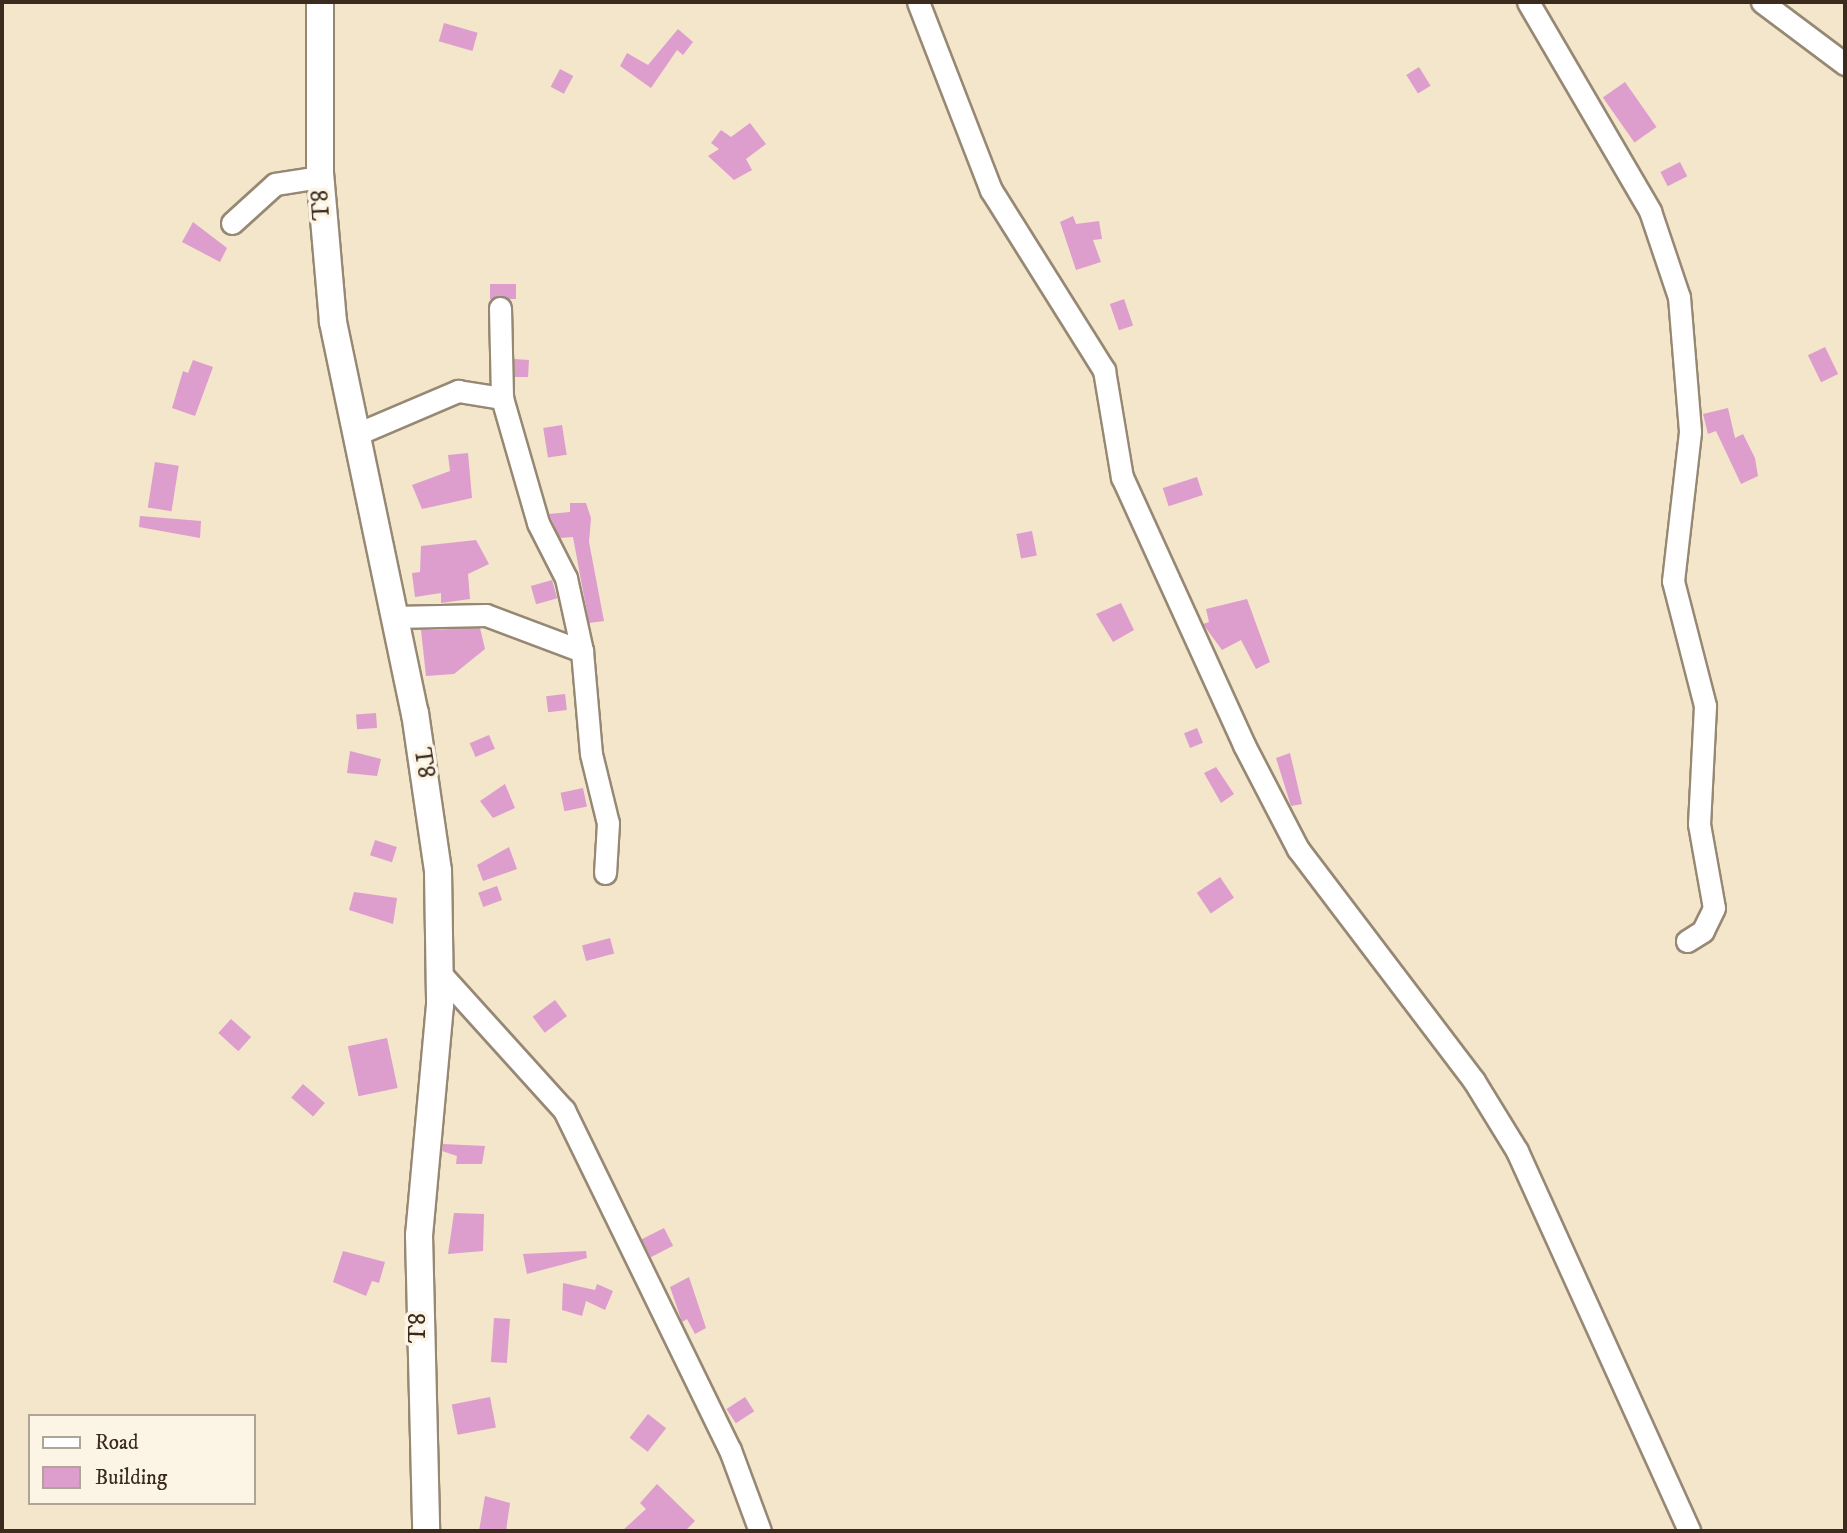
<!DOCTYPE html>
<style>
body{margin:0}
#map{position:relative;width:1847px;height:1533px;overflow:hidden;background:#f3e6cb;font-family:"IM FELL DW Pica",serif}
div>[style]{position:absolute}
.building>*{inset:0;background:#dd9dcd;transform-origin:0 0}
.roads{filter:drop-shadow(2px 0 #978874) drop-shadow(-2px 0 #978874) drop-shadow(0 2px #978874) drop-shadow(0 -2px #978874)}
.minor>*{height:21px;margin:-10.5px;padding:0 10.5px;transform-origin:10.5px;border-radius:10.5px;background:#fff}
.tertiary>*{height:26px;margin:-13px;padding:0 13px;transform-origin:13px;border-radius:13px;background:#fff}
span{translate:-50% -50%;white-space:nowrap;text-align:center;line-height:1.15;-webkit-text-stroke:7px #fcf5e5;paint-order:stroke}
.street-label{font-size:24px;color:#3b2a1e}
.frame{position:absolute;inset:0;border:4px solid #3b2a1e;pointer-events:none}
.legend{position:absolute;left:28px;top:1414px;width:228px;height:91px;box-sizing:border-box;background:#fcf5e5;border:2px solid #afa495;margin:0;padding:9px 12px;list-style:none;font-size:21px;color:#3b2a1e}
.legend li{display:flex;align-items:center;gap:14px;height:35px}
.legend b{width:35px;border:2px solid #afa495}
</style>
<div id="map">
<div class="building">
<i style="left:444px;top:23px;width:35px;height:19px;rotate:16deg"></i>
<i style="clip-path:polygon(678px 29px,693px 42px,683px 55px,677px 50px,651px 88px,620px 66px,627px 53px,648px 65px)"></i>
<i style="left:1419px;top:67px;width:22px;height:15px;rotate:58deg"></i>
<i style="left:560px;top:69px;width:15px;height:20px;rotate:28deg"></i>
<i style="left:1625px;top:82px;width:55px;height:27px;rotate:55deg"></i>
<i style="clip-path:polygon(750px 123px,766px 144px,746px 159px,752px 170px,734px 180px,708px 156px,719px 149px,711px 143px,721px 130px,731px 137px)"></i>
<i style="left:1680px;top:162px;width:16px;height:22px;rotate:63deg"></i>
<i style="clip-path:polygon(1073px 216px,1076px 224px,1099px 221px,1102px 239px,1093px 240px,1101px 262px,1076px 270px,1060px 222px)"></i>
<i style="clip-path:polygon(193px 222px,227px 248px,220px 262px,182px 242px)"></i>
<i style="left:516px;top:284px;width:15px;height:26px;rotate:90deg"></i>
<i style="left:1124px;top:299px;width:28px;height:15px;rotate:71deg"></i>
<i style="left:1825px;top:347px;width:30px;height:19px;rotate:64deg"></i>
<i style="clip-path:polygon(514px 359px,529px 360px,528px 377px,515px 377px)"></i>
<i style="clip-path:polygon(193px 360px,213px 367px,195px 416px,172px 408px,183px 371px,188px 373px)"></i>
<i style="clip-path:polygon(1728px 408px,1735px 438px,1743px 434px,1755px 458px,1758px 476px,1741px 484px,1716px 431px,1708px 434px,1703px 414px)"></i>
<i style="left:562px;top:425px;width:30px;height:19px;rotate:81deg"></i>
<i style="clip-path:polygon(468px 453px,472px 498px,422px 509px,412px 485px,450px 471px,448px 455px)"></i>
<i style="left:155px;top:462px;width:24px;height:46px;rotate:9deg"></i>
<i style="left:1197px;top:477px;width:19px;height:36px;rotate:72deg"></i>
<i style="clip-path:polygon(570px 503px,586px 503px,591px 518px,589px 542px,604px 621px,589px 623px,573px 537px,560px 538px,549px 514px,570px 512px)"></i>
<i style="clip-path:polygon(140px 516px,201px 521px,200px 538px,139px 527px)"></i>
<i style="left:1032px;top:531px;width:25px;height:16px;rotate:79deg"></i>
<i style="clip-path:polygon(476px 540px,489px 564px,468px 574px,470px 599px,441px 603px,441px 593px,415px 597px,412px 573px,420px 572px,421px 546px)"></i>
<i style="left:552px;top:580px;width:19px;height:22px;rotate:74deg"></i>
<i style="clip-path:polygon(1247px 599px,1270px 662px,1256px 669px,1241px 640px,1222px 650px,1203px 624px,1209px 622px,1206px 609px)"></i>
<i style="clip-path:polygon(1121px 603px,1134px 630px,1113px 642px,1096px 614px)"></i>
<i style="clip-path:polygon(480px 628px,485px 649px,454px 674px,426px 676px,421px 630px)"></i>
<i style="left:565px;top:694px;width:16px;height:19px;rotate:83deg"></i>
<i style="left:376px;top:713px;width:15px;height:20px;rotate:86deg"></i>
<i style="left:1197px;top:728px;width:16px;height:14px;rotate:68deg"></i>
<i style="left:489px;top:735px;width:15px;height:21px;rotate:67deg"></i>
<i style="clip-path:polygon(350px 751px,381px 759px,377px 776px,347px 773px)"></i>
<i style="clip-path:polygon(1290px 753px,1302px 804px,1291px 806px,1276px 758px)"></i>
<i style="clip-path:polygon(1216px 767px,1234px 794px,1221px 803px,1204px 773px)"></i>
<i style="clip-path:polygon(505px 784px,515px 808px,493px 818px,480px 801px)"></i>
<i style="left:583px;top:788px;width:19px;height:23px;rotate:78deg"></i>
<i style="left:375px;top:840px;width:23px;height:16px;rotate:18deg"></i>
<i style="clip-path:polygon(509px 847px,517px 869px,483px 881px,477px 865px)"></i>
<i style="left:1220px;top:877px;width:25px;height:28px;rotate:56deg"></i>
<i style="left:497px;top:886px;width:15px;height:20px;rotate:70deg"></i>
<i style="clip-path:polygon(354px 892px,397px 898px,393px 924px,349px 910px)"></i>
<i style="left:610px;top:938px;width:16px;height:29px;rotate:75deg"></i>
<i style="left:555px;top:1000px;width:20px;height:28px;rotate:53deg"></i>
<i style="left:231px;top:1019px;width:27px;height:19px;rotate:42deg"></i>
<i style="left:387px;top:1038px;width:51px;height:40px;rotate:78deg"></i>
<i style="left:303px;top:1084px;width:29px;height:18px;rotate:41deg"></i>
<i style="clip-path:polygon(443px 1144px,485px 1146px,482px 1164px,456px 1164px,457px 1156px,442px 1151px)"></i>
<i style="clip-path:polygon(454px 1213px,484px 1214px,483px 1251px,448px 1254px)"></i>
<i style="left:664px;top:1228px;width:20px;height:25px;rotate:63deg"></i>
<i style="clip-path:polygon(343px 1251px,385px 1262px,379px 1283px,372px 1281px,366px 1296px,333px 1282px)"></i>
<i style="clip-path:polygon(586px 1251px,587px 1258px,527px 1274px,523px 1254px)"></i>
<i style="clip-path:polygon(689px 1277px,706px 1328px,695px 1334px,687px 1319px,682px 1322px,670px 1287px)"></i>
<i style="clip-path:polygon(563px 1283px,595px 1290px,597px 1284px,613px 1291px,605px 1310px,586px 1301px,582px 1316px,562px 1310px)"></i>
<i style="left:494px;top:1318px;width:16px;height:44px;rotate:4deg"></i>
<i style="left:490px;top:1397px;width:31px;height:39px;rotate:79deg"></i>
<i style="left:745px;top:1397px;width:17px;height:22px;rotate:57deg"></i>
<i style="left:648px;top:1414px;width:23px;height:30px;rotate:38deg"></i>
<i style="clip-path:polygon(657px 1484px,695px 1521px,685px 1531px,622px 1531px,646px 1509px,640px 1503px)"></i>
<i style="clip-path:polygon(485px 1496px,510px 1503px,506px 1531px,479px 1531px)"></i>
</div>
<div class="roads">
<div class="minor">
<i style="left:918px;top:2px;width:202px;rotate:68.8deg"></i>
<i style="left:991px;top:190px;width:213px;rotate:57.9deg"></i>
<i style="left:1104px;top:370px;width:109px;rotate:80.5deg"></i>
<i style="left:1122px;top:477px;width:294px;rotate:65.5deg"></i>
<i style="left:1244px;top:745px;width:117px;rotate:62.6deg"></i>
<i style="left:1298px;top:849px;width:291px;rotate:52.8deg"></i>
<i style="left:1474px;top:1081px;width:82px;rotate:58.4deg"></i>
<i style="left:1517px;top:1151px;width:417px;rotate:65.6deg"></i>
<i style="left:1528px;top:2px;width:242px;rotate:59.7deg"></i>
<i style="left:1650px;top:211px;width:91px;rotate:71.4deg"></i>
<i style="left:1679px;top:297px;width:135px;rotate:85.3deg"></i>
<i style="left:1690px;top:432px;width:150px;rotate:96.5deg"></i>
<i style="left:1673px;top:581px;width:129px;rotate:75.6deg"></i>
<i style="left:1705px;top:706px;width:118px;rotate:92.9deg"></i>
<i style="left:1699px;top:824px;width:85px;rotate:79.9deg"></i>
<i style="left:1714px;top:908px;width:25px;rotate:116deg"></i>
<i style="left:1703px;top:931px;width:19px;rotate:148deg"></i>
<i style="left:1762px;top:2px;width:104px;rotate:36.8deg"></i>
<i style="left:232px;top:223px;width:58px;rotate:-42.2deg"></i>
<i style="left:275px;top:184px;width:46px;rotate:-8.8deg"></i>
<i style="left:500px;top:308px;width:90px;rotate:88.7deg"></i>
<i style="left:502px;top:398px;width:130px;rotate:73.9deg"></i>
<i style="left:538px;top:523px;width:62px;rotate:63deg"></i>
<i style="left:566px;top:578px;width:75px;rotate:77.6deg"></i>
<i style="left:582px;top:651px;width:103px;rotate:85deg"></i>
<i style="left:591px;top:754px;width:71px;rotate:76.2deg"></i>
<i style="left:608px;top:823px;width:50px;rotate:93.4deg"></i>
<i style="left:357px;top:434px;width:110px;rotate:-23.1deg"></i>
<i style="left:458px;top:391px;width:45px;rotate:9deg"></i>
<i style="left:394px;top:617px;width:92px;rotate:-1.2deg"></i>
<i style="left:486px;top:615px;width:103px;rotate:20.6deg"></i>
<i style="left:440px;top:973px;width:185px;rotate:47.9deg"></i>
<i style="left:564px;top:1110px;width:378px;rotate:64deg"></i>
<i style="left:730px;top:1450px;width:86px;rotate:69.7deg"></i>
</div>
<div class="tertiary">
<i style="left:320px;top:2px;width:171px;rotate:90deg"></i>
<i style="left:320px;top:173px;width:150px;rotate:85deg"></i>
<i style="left:333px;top:322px;width:400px;rotate:78.2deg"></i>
<i style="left:415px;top:713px;width:160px;rotate:81.7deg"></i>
<i style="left:438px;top:871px;width:134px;rotate:89.1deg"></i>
<i style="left:440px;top:1005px;width:231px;rotate:95.2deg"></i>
<i style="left:419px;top:1235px;width:296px;rotate:88.6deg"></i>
</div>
</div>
<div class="street-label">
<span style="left:322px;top:205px;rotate:-94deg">T8</span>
<span style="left:423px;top:763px;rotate:81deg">T8</span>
<span style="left:419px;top:1328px;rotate:-90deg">T8</span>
</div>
<div class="frame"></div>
<ul class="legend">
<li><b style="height:9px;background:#fff"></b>Road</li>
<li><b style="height:19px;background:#dd9dcd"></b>Building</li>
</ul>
</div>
